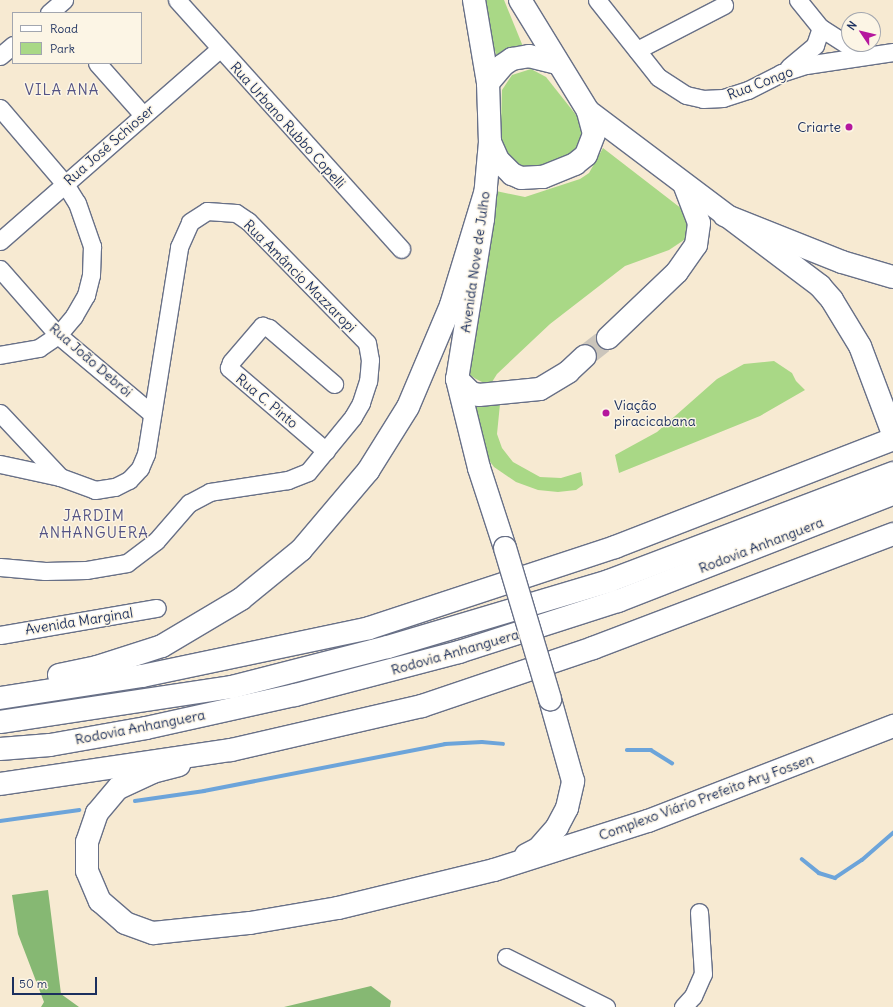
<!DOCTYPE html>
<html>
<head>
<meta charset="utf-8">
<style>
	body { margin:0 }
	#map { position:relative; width:893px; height:1007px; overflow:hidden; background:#f7ead2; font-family:Delius,sans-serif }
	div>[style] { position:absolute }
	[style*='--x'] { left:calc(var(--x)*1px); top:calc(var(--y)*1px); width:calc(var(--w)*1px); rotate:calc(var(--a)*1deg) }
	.green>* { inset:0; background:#a9d886 }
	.forest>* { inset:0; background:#86b873 }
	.stream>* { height:3.5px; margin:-1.75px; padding:0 1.75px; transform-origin:1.75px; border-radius:1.75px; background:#6ca4da }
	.major-tunnel>* { height:22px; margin-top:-11px; transform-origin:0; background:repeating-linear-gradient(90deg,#cbc5bb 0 22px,transparent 0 33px) }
	.roads { filter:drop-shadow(1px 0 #687087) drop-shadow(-1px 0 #687087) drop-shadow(0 1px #687087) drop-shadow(0 -1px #687087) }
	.minor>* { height:17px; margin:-8.5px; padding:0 8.5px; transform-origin:8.5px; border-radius:8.5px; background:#fff }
	.major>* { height:22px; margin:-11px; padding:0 11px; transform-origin:11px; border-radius:11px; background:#fff }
	.highway>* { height:22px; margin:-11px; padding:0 11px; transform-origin:11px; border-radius:11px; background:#fff }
	.bridges { filter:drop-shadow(1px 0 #687087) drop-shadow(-1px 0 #687087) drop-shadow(0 1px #687087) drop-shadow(0 -1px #687087) }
	.major-bridge>* { height:22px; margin:-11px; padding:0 11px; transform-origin:11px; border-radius:11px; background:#fff }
	.dots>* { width:11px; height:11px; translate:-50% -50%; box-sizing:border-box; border:2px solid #fcf5e5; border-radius:50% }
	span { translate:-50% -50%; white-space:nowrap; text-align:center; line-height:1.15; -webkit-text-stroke:3px #fcf5e5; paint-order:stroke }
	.street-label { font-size:14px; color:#1b2f5e }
	.poi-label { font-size:14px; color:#1b2f5e }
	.right { translate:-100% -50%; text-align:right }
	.left { translate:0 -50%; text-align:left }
	.neighbourhood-label { font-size:15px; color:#535385; letter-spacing:1px }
	.legend { position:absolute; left:12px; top:12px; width:130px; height:52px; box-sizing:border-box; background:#fcf5e5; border:1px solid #a2a6af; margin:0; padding:5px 7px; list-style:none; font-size:12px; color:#1b2f5e }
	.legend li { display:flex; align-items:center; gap:8px; height:20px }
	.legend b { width:20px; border:1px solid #a2a6af }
	.north { position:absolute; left:841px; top:12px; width:40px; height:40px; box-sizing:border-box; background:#fcf5e5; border:1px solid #a2a6af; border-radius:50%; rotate:305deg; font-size:11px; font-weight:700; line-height:16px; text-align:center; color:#1b2f5e }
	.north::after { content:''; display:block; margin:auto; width:14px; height:18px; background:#b5179e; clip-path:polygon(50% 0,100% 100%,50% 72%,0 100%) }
	.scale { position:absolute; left:12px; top:977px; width:85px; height:18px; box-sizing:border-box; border:2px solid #1b2f5e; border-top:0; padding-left:5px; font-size:12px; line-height:14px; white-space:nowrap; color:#1b2f5e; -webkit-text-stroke:3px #fcf5e5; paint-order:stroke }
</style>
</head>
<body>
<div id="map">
	<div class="green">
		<div style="clip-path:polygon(479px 0,504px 0,524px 49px,497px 57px)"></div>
		<div style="clip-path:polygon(531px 69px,546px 77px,588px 130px,581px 149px,529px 174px,500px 155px,502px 90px,512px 75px)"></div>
		<div style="clip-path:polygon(603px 148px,682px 209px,688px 221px,690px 236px,669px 250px,625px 266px,550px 324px,497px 374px,492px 382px,484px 383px,476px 379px,467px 373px,496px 191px,525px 197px,580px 179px,589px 173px)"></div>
		<div style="clip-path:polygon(774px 361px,792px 373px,796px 381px,805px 390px,760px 416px,619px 473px,615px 455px,657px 432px,717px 379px,744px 364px)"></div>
		<div style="clip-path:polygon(467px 403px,485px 406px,500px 404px,497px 434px,502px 448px,513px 462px,540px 477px,561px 478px,581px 472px,583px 485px,576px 490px,558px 492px,538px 490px,516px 482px,494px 467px,479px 447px)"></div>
	</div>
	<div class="forest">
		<div style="clip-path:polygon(48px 890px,61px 994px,79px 1007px,41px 1007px,44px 1002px,18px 934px,12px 895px)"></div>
		<div style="clip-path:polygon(371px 986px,391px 1001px,390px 1007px,284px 1007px)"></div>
	</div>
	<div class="stream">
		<div style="--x:627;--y:750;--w:24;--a:0"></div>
		<div style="--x:651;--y:750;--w:25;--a:32"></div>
		<div style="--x:135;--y:801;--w:70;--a:-8.2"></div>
		<div style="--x:204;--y:791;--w:246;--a:-11"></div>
		<div style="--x:445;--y:744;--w:37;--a:-3"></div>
		<div style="--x:482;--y:742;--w:21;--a:5"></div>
		<div style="--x:0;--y:821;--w:80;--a:-7.9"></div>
		<div style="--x:802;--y:859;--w:22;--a:39"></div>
		<div style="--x:819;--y:873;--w:17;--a:17"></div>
		<div style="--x:835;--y:878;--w:32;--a:-34"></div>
		<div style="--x:862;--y:860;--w:41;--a:-41.1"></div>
	</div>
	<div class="major-tunnel">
		<div style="--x:585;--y:356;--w:29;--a:-38"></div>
	</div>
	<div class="roads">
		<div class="minor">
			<div style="--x:177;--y:0;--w:335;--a:48"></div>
			<div style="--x:597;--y:0;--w:98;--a:51.6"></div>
			<div style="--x:658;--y:77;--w:33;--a:33"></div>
			<div style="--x:686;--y:95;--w:17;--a:13"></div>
			<div style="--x:703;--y:99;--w:20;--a:-3"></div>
			<div style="--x:723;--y:98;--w:26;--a:-18"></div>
			<div style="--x:748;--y:90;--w:37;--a:-27"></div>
			<div style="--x:781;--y:73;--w:26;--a:-18"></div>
			<div style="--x:806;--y:65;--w:88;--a:-8.5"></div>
			<div style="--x:798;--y:0;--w:36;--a:51"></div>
			<div style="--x:821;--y:28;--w:50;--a:32.7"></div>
			<div style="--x:49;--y:13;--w:20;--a:-41"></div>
			<div style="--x:637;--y:50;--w:98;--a:-27.3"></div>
			<div style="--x:0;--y:56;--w:17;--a:-40"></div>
			<div style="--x:97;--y:63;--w:69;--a:48.5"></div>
			<div style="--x:789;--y:67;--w:34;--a:-40"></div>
			<div style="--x:815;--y:45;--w:18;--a:-71"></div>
			<div style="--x:0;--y:108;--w:100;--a:49.5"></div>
			<div style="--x:65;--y:184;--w:22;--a:58"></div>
			<div style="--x:77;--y:203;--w:46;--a:70.8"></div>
			<div style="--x:92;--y:246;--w:29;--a:92"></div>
			<div style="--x:91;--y:275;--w:21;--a:104"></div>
			<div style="--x:86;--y:295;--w:24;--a:120"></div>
			<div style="--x:74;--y:316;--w:25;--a:130"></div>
			<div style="--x:58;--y:335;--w:23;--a:146"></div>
			<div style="--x:39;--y:348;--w:40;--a:170"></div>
			<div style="--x:0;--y:241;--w:291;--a:-41.2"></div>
			<div style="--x:0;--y:269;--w:88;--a:48.7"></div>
			<div style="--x:58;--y:335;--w:123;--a:40"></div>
			<div style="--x:0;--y:413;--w:88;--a:46.8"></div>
			<div style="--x:326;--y:451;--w:128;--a:-139.4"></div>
			<div style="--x:229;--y:368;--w:6;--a:-72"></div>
			<div style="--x:231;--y:362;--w:48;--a:-49.3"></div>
			<div style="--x:262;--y:326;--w:7;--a:16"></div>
			<div style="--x:269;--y:328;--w:86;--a:40.7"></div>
			<div style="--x:0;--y:464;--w:61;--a:12.2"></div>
			<div style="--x:60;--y:477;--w:37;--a:20"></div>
			<div style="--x:95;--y:490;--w:20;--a:-9"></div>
			<div style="--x:115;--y:487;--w:16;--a:-27"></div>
			<div style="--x:129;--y:480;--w:16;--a:-47"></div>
			<div style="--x:140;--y:468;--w:15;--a:-67"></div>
			<div style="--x:146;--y:454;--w:210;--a:-80.9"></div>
			<div style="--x:179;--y:247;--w:27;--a:-66"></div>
			<div style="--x:190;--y:222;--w:20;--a:-33"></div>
			<div style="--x:207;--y:211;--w:29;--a:4"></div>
			<div style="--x:236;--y:213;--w:14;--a:34"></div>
			<div style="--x:248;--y:221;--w:170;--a:45.7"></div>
			<div style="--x:367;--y:343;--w:17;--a:80"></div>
			<div style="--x:370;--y:360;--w:21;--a:95"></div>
			<div style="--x:368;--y:381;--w:23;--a:108"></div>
			<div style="--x:361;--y:403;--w:16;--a:120"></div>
			<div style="--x:353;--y:417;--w:71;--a:129.3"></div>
			<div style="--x:308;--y:472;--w:22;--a:158"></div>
			<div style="--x:288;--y:480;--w:79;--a:171.3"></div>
			<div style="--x:210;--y:492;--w:24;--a:152"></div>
			<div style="--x:189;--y:503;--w:50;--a:131"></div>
			<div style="--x:156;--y:541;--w:36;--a:143"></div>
			<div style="--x:127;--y:563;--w:42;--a:170.3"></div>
			<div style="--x:86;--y:570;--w:41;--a:178.6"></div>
			<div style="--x:45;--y:571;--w:45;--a:-174.9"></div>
			<div style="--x:0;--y:635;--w:159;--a:-9.8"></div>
			<div style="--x:506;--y:957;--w:112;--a:26.6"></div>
			<div style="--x:683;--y:1007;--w:15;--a:-48"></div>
			<div style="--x:693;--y:996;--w:24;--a:-66"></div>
			<div style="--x:703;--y:974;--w:62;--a:-93.7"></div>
		</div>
		<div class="major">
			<div style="--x:474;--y:0;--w:84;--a:80.4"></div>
			<div style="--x:488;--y:83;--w:59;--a:88.1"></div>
			<div style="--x:490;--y:142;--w:77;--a:95.2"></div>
			<div style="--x:483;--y:219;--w:162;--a:99.2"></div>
			<div style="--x:457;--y:379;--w:92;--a:76.1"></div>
			<div style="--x:479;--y:468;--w:84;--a:72"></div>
			<div style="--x:520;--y:0;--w:130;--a:58.5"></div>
			<div style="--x:588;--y:111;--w:291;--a:37"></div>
			<div style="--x:820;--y:286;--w:18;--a:49"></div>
			<div style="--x:832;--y:300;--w:54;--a:58.7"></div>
			<div style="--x:860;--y:346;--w:94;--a:69.4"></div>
			<div style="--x:488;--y:83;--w:23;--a:-50"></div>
			<div style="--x:503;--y:65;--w:11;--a:-34"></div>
			<div style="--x:512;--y:59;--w:17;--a:-10"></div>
			<div style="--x:529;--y:56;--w:29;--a:14"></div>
			<div style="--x:490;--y:142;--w:20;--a:66"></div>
			<div style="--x:498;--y:160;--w:20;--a:45"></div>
			<div style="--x:512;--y:174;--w:10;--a:24"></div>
			<div style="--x:521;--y:178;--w:22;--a:-3"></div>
			<div style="--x:543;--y:177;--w:35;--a:-22"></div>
			<div style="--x:575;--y:164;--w:14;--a:-39"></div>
			<div style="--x:586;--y:155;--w:22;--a:-69"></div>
			<div style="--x:594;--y:134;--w:24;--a:-105"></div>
			<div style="--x:608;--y:338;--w:95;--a:-43.7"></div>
			<div style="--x:677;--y:272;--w:33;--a:-55"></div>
			<div style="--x:696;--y:245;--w:22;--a:-82"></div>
			<div style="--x:699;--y:223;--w:40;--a:-111"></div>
			<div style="--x:457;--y:379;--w:20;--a:45"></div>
			<div style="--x:471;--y:393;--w:8;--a:14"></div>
			<div style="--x:479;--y:395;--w:61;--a:-5.6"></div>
			<div style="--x:540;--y:389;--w:33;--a:-31"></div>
			<div style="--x:568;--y:372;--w:23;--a:-43"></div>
			<div style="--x:179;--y:765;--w:27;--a:165"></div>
			<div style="--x:153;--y:772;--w:38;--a:155"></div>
			<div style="--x:118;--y:788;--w:33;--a:130"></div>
			<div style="--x:97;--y:813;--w:31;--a:109"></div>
			<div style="--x:87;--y:842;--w:29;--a:90"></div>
			<div style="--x:87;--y:871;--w:33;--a:67"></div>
			<div style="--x:100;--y:901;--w:33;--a:41"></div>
			<div style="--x:125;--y:923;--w:30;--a:20"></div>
			<div style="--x:153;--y:933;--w:98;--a:-5.9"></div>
			<div style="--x:250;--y:923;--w:89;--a:-9.7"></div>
			<div style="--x:338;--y:908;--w:161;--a:-13.7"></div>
			<div style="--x:494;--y:870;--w:162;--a:-17.7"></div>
			<div style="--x:648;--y:821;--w:263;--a:-21.2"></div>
			<div style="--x:526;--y:855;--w:13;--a:-27"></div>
			<div style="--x:538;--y:849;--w:29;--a:-49"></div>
			<div style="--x:557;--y:827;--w:21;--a:-62"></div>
			<div style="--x:567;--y:808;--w:28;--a:-77"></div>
			<div style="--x:573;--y:781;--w:85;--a:-105.7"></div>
		</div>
		<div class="highway">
			<div style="--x:724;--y:215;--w:127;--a:21.7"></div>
			<div style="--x:842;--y:262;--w:53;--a:16.4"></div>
			<div style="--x:59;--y:675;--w:39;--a:-12"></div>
			<div style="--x:97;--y:667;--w:68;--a:-17.9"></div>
			<div style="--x:162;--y:646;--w:92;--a:-30.7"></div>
			<div style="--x:241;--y:599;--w:77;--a:-39.2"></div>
			<div style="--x:301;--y:550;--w:104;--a:-49.7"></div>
			<div style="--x:368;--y:471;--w:75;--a:-58"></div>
			<div style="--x:408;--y:407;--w:111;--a:-67.1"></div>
			<div style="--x:451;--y:305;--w:120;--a:-73.1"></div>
			<div style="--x:0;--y:698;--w:144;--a:-8.8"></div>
			<div style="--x:142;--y:676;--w:232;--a:-11.9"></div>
			<div style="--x:369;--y:628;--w:259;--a:-18.2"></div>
			<div style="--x:615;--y:547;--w:298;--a:-21.2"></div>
			<div style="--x:0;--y:722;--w:235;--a:-8.6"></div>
			<div style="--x:232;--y:687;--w:161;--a:-14.4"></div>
			<div style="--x:388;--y:647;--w:231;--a:-16.6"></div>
			<div style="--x:609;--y:581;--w:304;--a:-20.8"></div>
			<div style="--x:0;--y:749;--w:50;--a:-4.6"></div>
			<div style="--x:50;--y:745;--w:97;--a:-10"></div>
			<div style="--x:146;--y:728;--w:153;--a:-12.5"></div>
			<div style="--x:295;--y:695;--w:170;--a:-14.7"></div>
			<div style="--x:459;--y:652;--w:167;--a:-17.8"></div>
			<div style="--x:618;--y:601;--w:295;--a:-21.3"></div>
			<div style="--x:0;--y:784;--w:233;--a:-8.4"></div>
			<div style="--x:231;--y:750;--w:196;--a:-13"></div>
			<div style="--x:422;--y:706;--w:181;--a:-18.7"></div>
			<div style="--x:593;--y:648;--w:321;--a:-20.8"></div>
		</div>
	</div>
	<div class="bridges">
		<div class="major-bridge">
			<div style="--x:505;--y:548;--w:158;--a:73.4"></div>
		</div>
	</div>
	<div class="dots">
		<div style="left:849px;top:127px;background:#b5179e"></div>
		<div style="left:606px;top:413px;background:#b5179e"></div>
	</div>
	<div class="street-label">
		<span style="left:760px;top:83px;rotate:-21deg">Rua Congo</span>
		<span style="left:288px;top:125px;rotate:48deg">Rua Urbano Rubbo Copelli</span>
		<span style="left:109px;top:145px;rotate:-41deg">Rua José Schioser</span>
		<span style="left:475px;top:262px;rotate:-82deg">Avenida Nove de Julho</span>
		<span style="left:300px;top:276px;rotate:45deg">Rua Amâncio Mazzaropi</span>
		<span style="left:91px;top:360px;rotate:41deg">Rua João Debrói</span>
		<span style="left:267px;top:401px;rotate:40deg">Rua C. Pinto</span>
		<span style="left:761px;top:545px;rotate:-21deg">Rodovia Anhanguera</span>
		<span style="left:79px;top:621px;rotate:-9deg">Avenida Marginal</span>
		<span style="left:455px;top:652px;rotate:-16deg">Rodovia Anhanguera</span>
		<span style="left:140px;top:727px;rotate:-11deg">Rodovia Anhanguera</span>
		<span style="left:706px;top:797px;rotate:-20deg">Complexo Viário Prefeito Ary Fossen</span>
	</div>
	<div class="poi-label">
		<span class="right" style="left:841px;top:127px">Criarte</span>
		<span class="left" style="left:614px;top:413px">Viação<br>piracicabana</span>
	</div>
	<div class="neighbourhood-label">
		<span style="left:62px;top:90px">VILA ANA</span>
		<span style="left:94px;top:524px">JARDIM<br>ANHANGUERA</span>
	</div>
	<ul class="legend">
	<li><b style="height:5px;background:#fff"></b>Road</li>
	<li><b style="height:11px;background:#a9d886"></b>Park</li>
	</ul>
	<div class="north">N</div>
	<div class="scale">50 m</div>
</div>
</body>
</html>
